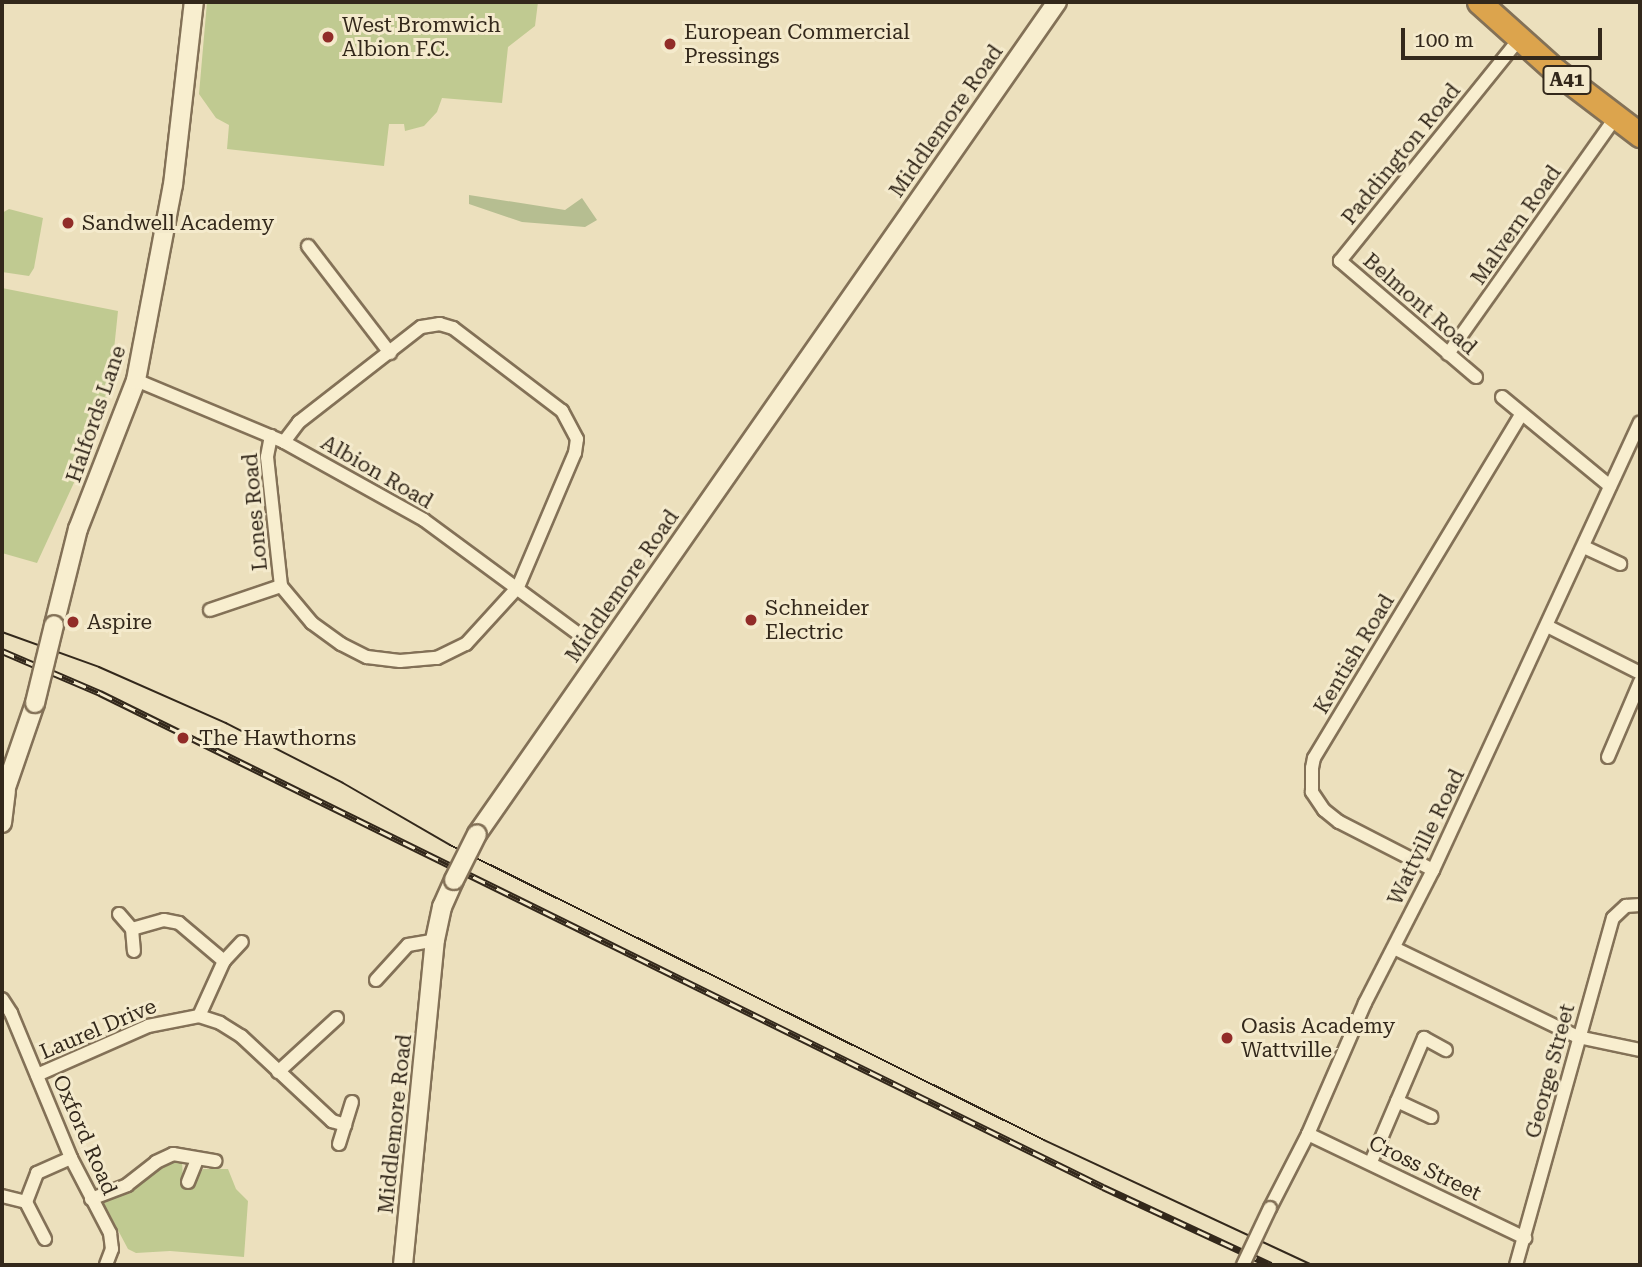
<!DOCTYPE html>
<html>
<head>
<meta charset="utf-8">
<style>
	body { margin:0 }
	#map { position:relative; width:1642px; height:1267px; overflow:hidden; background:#ece0bd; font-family:"Roboto Serif",serif }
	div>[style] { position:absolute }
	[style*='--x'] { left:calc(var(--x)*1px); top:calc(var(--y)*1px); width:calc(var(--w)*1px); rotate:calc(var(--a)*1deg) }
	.green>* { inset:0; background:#c0ca91 }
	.cemetery>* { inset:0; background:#b6be91 }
	.roads { filter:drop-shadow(2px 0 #837157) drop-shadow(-2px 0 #837157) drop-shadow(0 2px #837157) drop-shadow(0 -2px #837157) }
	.street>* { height:12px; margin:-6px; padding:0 6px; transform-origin:6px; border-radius:6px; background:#f8eecf }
	.secondary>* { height:18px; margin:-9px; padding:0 9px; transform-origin:9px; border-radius:9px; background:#f8eecf }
	.highway>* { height:23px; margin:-11.5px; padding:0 11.5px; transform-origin:11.5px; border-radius:11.5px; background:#dca44d }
	.tram>* { height:2px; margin:-1px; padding:0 1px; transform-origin:1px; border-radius:1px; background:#33281b }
	.rail>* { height:7px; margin-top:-3.5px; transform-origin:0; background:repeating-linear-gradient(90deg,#f4eacc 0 13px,#33281b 0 26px); box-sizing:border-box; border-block:2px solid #33281b }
	.bridges { filter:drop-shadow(2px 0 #837157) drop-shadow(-2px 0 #837157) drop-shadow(0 2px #837157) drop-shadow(0 -2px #837157) }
	.street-bridge>* { height:12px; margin:-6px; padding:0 6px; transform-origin:6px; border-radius:6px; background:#f8eecf }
	.secondary-bridge>* { height:18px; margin:-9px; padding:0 9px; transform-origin:9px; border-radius:9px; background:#f8eecf }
	.dots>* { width:19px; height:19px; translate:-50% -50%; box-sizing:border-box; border:4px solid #f4eacc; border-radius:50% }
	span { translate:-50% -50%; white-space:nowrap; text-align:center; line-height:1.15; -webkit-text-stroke:6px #f4eacc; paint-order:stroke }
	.shield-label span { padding:2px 5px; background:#f4eacc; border:2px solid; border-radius:5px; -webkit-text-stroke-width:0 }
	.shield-label { font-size:19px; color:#33281b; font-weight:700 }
	.poi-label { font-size:21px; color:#33281b }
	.left { translate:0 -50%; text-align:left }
	.street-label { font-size:21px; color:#33281b }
	.frame { position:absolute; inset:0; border:4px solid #33281b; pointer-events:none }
	.scale { position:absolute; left:1401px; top:28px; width:201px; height:32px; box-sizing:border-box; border:4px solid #33281b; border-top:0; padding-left:9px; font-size:21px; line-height:24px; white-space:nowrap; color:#33281b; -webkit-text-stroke:5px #f4eacc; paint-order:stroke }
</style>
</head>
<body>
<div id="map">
	<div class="green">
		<div style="clip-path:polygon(207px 2px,538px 2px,535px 26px,508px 47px,502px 103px,442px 98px,437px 112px,424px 126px,405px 131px,404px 124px,389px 124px,384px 166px,227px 149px,229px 125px,216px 118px,199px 94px)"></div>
		<div style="clip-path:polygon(9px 209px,43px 218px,34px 268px,29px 276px,2px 272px,2px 213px)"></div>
		<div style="clip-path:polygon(2px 288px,118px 311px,110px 388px,78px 474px,37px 563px,2px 553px)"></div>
		<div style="clip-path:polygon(173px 1161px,182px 1161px,183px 1180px,193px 1184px,203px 1169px,228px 1169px,236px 1189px,248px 1201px,244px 1257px,170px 1251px,136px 1253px,128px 1249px,103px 1202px,146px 1180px,154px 1168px)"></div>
	</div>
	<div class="cemetery">
		<div style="clip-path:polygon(469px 195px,565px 210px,582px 198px,597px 220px,585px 227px,522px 222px,469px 204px)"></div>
	</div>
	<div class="roads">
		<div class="street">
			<div style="--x:308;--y:246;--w:135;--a:52.5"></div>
			<div style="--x:1448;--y:354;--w:289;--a:-54.7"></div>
			<div style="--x:1476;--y:377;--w:179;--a:-139.5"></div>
			<div style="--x:1340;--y:261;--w:287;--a:-51.1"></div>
			<div style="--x:136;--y:380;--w:160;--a:22.7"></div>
			<div style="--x:284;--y:442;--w:160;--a:29.1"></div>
			<div style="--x:424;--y:520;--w:190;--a:36.4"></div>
			<div style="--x:1502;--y:397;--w:140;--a:39.5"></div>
			<div style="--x:271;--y:436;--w:21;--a:101"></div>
			<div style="--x:267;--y:457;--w:130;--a:83.8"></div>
			<div style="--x:281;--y:586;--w:48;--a:50"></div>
			<div style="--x:312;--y:623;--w:36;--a:36"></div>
			<div style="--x:341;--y:644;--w:29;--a:27"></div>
			<div style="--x:367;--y:657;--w:33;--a:7"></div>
			<div style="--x:400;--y:661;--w:37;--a:-5"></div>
			<div style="--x:437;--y:658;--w:32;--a:-26"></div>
			<div style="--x:466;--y:644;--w:77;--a:-47.6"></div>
			<div style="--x:518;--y:587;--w:146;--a:-67"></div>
			<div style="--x:575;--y:453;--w:14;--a:-82"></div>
			<div style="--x:577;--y:439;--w:32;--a:-118"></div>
			<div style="--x:562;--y:411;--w:137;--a:-142.7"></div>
			<div style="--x:453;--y:328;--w:14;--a:-163"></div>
			<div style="--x:440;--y:324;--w:19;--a:171"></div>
			<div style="--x:421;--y:327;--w:155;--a:142.1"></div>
			<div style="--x:299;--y:422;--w:25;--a:127"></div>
			<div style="--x:1584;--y:547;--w:40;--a:25"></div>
			<div style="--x:210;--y:610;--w:75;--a:-18.7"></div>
			<div style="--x:1547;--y:626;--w:104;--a:26.8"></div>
			<div style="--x:1608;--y:757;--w:82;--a:-66.9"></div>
			<div style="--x:1433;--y:870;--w:106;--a:-152.9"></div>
			<div style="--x:1339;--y:822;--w:19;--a:-141"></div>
			<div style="--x:1324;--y:810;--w:22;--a:-124"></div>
			<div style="--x:1312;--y:792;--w:24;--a:-90"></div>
			<div style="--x:1312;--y:768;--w:10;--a:-79"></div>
			<div style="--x:1314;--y:758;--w:401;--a:-58.9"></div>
			<div style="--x:119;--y:914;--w:20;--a:49"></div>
			<div style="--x:132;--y:929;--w:22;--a:85"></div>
			<div style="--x:132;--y:929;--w:33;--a:-16"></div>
			<div style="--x:164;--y:920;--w:15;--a:11"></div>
			<div style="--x:179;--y:923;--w:59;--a:40.2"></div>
			<div style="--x:1394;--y:948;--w:204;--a:25.8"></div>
			<div style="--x:1578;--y:1037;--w:63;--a:11.8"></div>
			<div style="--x:376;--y:980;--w:47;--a:-47.6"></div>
			<div style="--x:408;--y:945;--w:27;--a:-10"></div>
			<div style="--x:2;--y:999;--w:17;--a:57"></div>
			<div style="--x:11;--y:1013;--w:157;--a:67.5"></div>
			<div style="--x:71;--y:1158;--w:85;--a:62.5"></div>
			<div style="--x:110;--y:1233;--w:16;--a:83"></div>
			<div style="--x:112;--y:1249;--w:17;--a:111"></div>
			<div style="--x:199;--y:1016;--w:60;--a:-65.6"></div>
			<div style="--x:224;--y:961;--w:26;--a:-47"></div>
			<div style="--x:278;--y:1072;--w:80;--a:-42.5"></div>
			<div style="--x:37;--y:1075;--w:121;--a:-23.8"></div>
			<div style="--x:148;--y:1026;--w:52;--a:-11.1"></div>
			<div style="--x:199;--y:1016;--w:22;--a:18"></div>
			<div style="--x:220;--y:1023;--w:25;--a:32"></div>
			<div style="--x:241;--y:1036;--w:125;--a:43"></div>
			<div style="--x:332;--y:1121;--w:14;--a:17"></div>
			<div style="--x:1397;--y:1101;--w:38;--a:25"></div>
			<div style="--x:1308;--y:1134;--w:241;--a:25.6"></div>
			<div style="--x:339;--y:1144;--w:44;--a:-72.8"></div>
			<div style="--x:1371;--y:1162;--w:135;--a:-66.9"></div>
			<div style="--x:1424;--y:1038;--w:25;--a:29"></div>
			<div style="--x:188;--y:1182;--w:24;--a:-68"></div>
			<div style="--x:2;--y:1196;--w:25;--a:14"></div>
			<div style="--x:91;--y:1199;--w:39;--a:-21"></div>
			<div style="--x:127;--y:1185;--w:37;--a:-38"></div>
			<div style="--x:156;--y:1162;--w:19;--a:-25"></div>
			<div style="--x:173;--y:1154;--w:43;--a:9.5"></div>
			<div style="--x:1270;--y:1208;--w:83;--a:-62.8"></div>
			<div style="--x:1308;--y:1134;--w:143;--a:-66.5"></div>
			<div style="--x:1365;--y:1003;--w:149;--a:-62.9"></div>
			<div style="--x:1433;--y:870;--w:493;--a:-65.2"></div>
			<div style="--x:45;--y:1239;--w:42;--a:-117.2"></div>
			<div style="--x:26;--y:1202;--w:31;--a:-69"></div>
			<div style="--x:37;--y:1173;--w:37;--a:-24"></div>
			<div style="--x:1516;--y:1265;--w:360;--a:-74.4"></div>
			<div style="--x:1613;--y:918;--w:18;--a:-43"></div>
			<div style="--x:1626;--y:906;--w:14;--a:-4"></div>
		</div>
		<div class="secondary">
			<div style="--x:54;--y:625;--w:99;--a:-76"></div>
			<div style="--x:78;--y:529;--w:160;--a:-68.7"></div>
			<div style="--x:136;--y:380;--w:198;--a:-79.3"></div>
			<div style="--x:173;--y:185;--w:184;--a:-83.5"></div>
			<div style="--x:2;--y:799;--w:102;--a:-71"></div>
			<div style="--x:2;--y:823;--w:32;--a:-83"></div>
			<div style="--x:477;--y:834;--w:1014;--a:-55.12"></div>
			<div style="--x:403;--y:1265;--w:327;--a:-84.4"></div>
			<div style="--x:435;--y:940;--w:34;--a:-78"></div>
			<div style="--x:442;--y:907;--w:30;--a:-66"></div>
		</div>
		<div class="highway">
			<div style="--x:1479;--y:2;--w:103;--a:41.9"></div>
			<div style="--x:1556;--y:71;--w:106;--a:37.3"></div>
		</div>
	</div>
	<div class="tram">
		<div style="--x:2;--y:632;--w:103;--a:19.8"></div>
		<div style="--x:99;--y:667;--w:139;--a:23.8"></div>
		<div style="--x:226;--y:723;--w:131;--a:27.1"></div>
		<div style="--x:343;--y:783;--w:124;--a:30.1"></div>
		<div style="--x:450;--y:845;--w:663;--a:26.41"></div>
		<div style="--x:1044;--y:1140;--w:296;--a:25"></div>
	</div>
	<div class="rail">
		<div style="--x:2;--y:651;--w:107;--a:23.2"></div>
		<div style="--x:100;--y:693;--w:1118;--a:26.22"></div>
		<div style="--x:1103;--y:1187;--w:185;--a:24.9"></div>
	</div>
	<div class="bridges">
		<div class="street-bridge">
			<div style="--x:1243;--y:1265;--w:63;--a:-64.7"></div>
		</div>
		<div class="secondary-bridge">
			<div style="--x:35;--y:703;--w:80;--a:-76.3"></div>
			<div style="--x:454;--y:880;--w:51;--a:-63.4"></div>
		</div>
	</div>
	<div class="dots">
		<div style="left:328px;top:37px;background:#912c28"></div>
		<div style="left:670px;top:44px;background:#912c28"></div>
		<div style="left:68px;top:223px;background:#912c28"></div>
		<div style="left:751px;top:620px;background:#912c28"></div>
		<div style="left:73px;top:622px;background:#912c28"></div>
		<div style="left:183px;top:738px;background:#912c28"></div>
		<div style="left:1227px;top:1038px;background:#912c28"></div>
	</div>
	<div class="shield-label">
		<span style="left:1567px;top:80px">A41</span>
	</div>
	<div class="poi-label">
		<span class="left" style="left:342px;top:37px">West Bromwich<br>Albion F.C.</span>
		<span class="left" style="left:684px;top:44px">European Commercial<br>Pressings</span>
		<span class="left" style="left:82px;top:223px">Sandwell Academy</span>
		<span class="left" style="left:765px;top:620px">Schneider<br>Electric</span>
		<span class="left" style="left:87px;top:622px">Aspire</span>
		<span class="left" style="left:199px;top:738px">The Hawthorns</span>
		<span class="left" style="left:1241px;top:1038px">Oasis Academy<br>Wattville</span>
	</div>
	<div class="street-label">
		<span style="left:946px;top:121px;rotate:-55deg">Middlemore Road</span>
		<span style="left:1401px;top:154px;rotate:-51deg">Paddington Road</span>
		<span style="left:1516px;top:225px;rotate:-55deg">Malvern Road</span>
		<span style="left:1420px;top:304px;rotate:41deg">Belmont Road</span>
		<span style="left:96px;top:414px;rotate:-71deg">Halfords Lane</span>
		<span style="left:377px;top:472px;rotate:30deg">Albion Road</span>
		<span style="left:255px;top:512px;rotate:-95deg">Lones Road</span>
		<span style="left:622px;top:586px;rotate:-55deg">Middlemore Road</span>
		<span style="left:1354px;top:654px;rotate:-59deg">Kentish Road</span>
		<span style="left:1426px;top:837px;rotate:-64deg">Wattville Road</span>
		<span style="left:98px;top:1029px;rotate:-23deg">Laurel Drive</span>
		<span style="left:1550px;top:1071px;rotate:-75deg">George Street</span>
		<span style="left:395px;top:1124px;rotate:-84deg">Middlemore Road</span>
		<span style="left:85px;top:1135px;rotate:66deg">Oxford Road</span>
		<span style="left:1425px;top:1168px;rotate:26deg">Cross Street</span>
	</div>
	<div class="frame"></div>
	<div class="scale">100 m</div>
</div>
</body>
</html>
